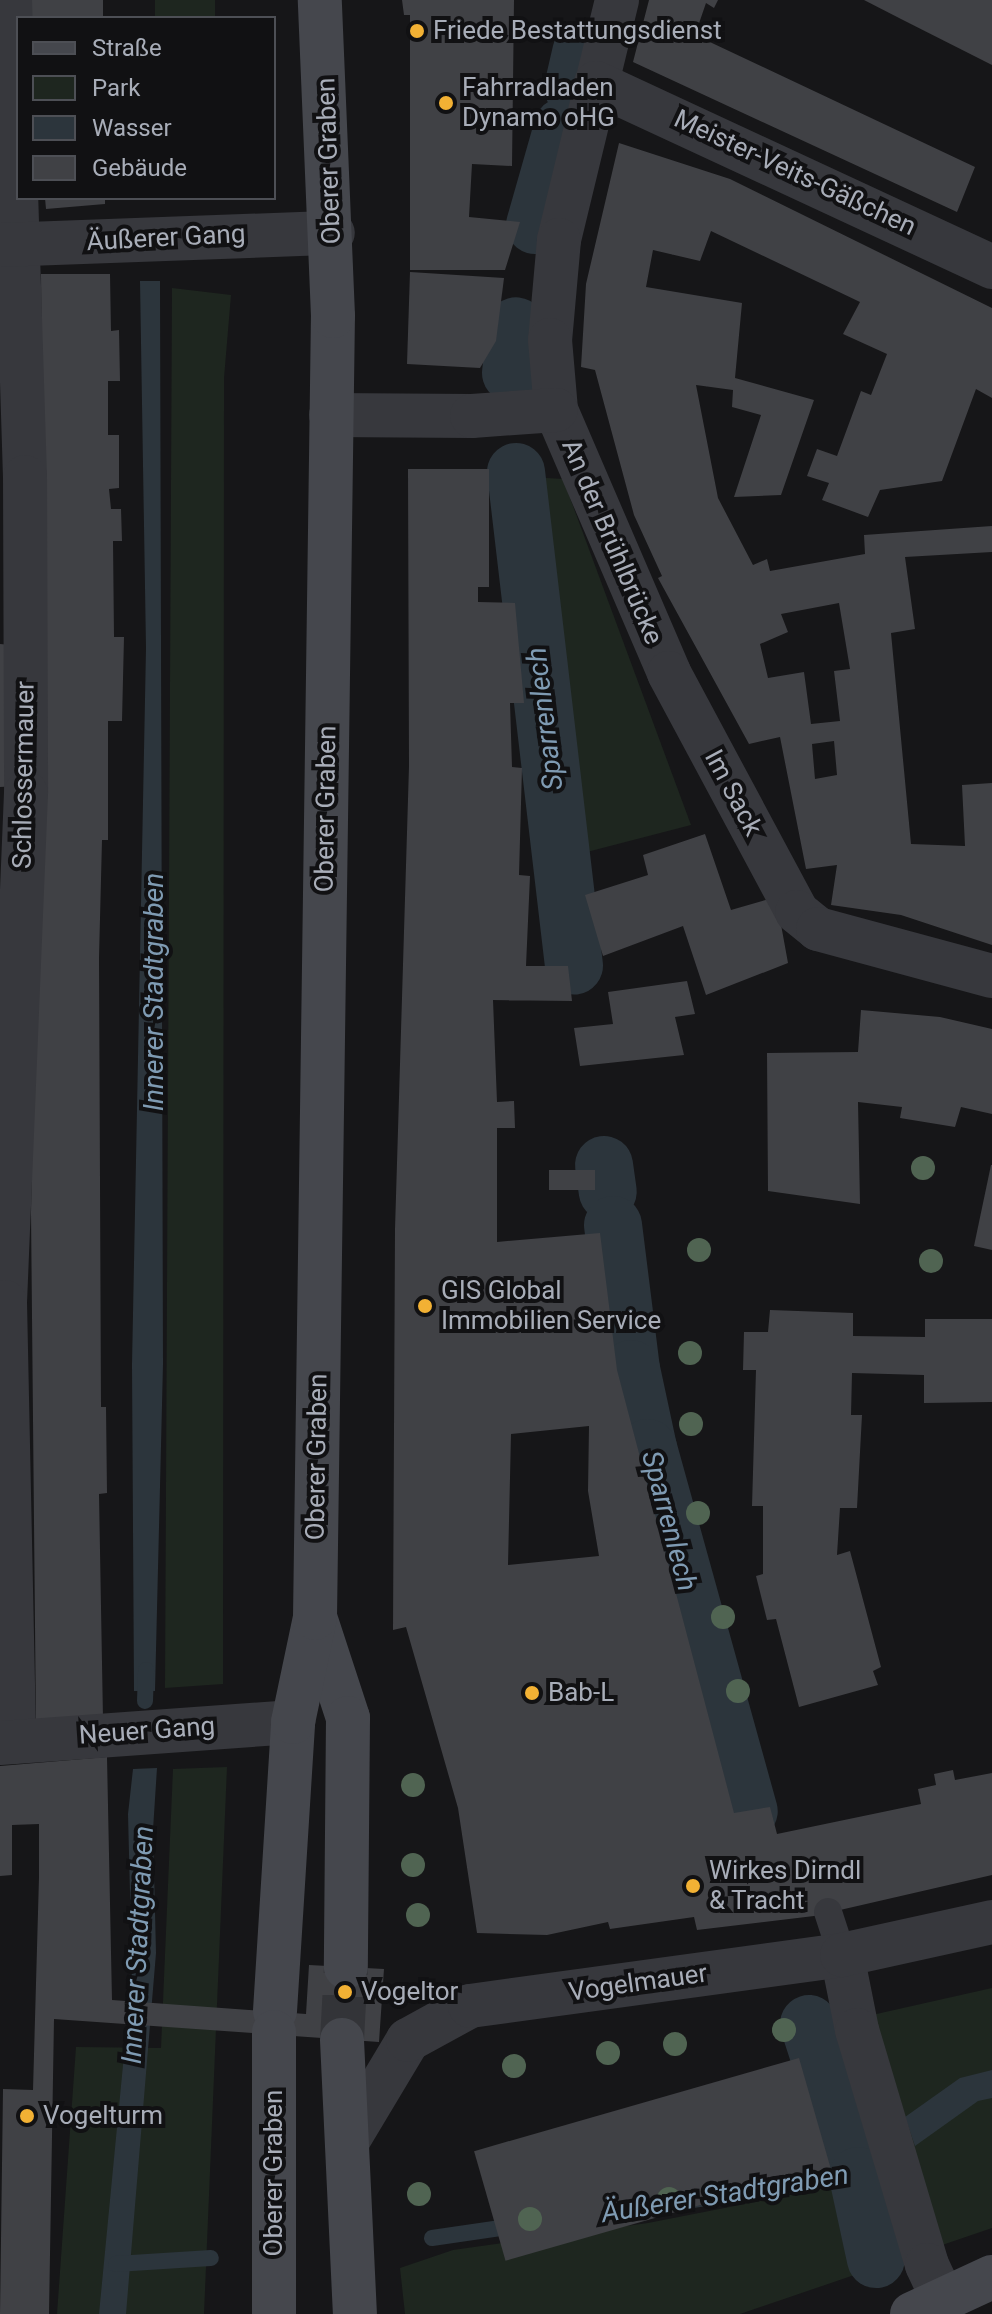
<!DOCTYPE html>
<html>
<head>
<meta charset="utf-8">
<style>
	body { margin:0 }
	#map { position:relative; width:992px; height:2314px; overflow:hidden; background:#161618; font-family:Roboto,sans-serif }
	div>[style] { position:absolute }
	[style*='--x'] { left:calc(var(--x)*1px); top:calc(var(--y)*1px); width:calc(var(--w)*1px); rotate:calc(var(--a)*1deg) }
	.green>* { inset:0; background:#1e261f; transform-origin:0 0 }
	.water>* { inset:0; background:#2c353c }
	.stream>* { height:16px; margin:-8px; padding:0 8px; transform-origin:8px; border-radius:8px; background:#2c353c }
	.canal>* { height:58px; margin:-29px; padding:0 29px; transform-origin:29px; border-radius:29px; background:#2c353c }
	.building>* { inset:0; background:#404145; transform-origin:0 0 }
	.secondary-tunnel>* { height:44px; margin-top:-22px; transform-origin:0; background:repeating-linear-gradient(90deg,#333438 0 44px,transparent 0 66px) }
	.lane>* { height:28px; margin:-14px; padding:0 14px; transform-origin:14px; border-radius:14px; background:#37383d }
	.street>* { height:44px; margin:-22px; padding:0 22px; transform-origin:22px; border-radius:22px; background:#37383d }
	.secondary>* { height:44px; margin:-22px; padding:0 22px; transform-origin:22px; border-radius:22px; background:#45474d }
	.trees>* { width:24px; height:24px; margin:-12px; border-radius:50%; background:#506452 }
	.dots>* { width:22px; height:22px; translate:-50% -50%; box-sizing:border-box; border:4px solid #111113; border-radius:50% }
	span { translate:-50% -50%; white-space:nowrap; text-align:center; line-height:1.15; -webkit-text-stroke:8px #111113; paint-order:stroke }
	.poi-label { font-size:26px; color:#a8adb8 }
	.left { translate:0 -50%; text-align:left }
	.street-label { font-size:26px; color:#a8adb8 }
	.water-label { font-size:28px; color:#7f9bb3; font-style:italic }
	.legend { position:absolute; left:16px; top:16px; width:260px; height:184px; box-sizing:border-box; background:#111113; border:2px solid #4d4f55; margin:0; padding:10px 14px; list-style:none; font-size:24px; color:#a8adb8 }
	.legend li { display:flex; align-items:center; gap:16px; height:40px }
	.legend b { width:40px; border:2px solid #4d4f55 }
</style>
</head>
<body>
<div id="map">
	<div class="green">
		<div style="left:155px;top:0;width:60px;height:18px"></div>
		<div style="clip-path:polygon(172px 288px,231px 295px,224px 378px,223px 1684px,165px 1688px)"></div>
		<div style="clip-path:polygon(530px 477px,563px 479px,691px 825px,583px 853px)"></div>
		<div style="clip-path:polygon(227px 1767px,204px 2314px,57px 2314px,76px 2047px,161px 2048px,173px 1769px)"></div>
		<div style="clip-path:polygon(992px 1988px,992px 2228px,740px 2314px,405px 2314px,400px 2268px,453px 2250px,648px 2223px,882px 2177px,832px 2024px)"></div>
	</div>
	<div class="water">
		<div style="clip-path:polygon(140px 281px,160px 281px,163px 1364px,155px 1691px,134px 1691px,132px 1365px,146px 648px)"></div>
		<div style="clip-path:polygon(157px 1768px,153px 1830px,156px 1953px,126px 2314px,99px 2314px,132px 1972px,128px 1814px,133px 1769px)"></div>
		<div style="clip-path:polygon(992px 2070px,992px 2098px,978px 2101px,915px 2146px,905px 2117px,960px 2078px)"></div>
	</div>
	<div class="stream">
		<div style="--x:145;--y:1701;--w:31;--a:-88"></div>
		<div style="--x:432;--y:2238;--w:430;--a:-8.3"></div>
		<div style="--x:858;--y:2176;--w:40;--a:-37"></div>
		<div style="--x:116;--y:2264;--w:95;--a:-3.6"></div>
	</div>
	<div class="canal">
		<div style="--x:573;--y:88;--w:37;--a:-77"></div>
		<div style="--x:535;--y:225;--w:102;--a:-74.1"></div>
		<div style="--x:511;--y:373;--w:47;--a:-83.9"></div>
		<div style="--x:516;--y:472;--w:497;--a:83.3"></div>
		<div style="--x:604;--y:1165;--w:27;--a:82"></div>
		<div style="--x:613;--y:1225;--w:145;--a:82.9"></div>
		<div style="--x:631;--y:1369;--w:81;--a:77.9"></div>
		<div style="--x:648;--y:1448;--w:377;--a:74.5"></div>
		<div style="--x:809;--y:2024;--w:160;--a:72.1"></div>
		<div style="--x:858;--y:2176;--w:85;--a:77.8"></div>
	</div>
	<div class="building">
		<div style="left:29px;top:0;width:74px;height:18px"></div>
		<div style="clip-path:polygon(402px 0,514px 0,512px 166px,472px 164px,469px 217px,520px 222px,505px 270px,410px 270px,410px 15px,404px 15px)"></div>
		<div style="clip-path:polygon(649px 0,718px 0,714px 8px,706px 3px,695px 35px,975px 167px,957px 212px,633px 62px)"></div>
		<div style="clip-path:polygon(864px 0,992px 0,992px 65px,901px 19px)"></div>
		<div style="clip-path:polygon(evenodd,619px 143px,730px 179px,992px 308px,992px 398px,976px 389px,942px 481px,880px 490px,868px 517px,822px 500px,829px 483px,807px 476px,817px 449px,837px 456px,861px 391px,871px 395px,887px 354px,843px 334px,860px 302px,711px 231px,700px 261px,653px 250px,646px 287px,742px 303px,735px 378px,814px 400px,781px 495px,734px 497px,761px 415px,732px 407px,733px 390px,696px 385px,718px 498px,753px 565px,767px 559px,770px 571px,865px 554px,864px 535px,992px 526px,992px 552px,905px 557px,915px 629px,891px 633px,911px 844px,965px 846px,962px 785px,992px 783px,992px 945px,901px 915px,831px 905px,837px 865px,806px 869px,780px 737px,749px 744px,658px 578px,662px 576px,634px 515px,595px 370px,581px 367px,586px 284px,619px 143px,839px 603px,850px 669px,834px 671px,840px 721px,811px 724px,804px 672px,768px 678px,760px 644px,788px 632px,781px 614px,839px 603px,619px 143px,834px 741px,837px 775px,815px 779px,812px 744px,834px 741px)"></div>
		<div style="clip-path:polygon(45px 198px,105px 198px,105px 204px,46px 209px)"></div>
		<div style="clip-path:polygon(410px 272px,504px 278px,496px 341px,480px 368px,407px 364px)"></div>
		<div style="clip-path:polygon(41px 274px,110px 274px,111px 331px,119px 330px,120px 381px,108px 381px,108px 435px,119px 435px,119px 488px,109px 489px,111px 509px,121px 509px,122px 541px,113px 541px,114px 637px,124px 637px,122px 721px,108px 721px,108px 840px,102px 840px,99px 958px,101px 1407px,106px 1407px,107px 1493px,99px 1494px,103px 1719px,36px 1728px,31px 1213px,43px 542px)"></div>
		<div style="clip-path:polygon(evenodd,408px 469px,489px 469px,489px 587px,478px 587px,478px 602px,515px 603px,524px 703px,510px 703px,512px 767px,522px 768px,519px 875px,530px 876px,526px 966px,568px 966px,572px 1001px,493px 1000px,497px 1102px,514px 1101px,515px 1128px,497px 1128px,497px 1242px,600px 1233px,617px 1370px,734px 1813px,770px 1807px,777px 1834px,921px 1804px,918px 1789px,936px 1785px,934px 1774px,953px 1770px,955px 1780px,992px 1773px,992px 1875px,814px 1916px,697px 1930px,694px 1917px,610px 1929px,608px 1922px,547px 1935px,477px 1933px,458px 1808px,406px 1627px,393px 1630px,395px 1229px,409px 766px,408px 469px,589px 1426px,588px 1491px,599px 1556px,508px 1565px,511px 1434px,589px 1426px)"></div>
		<div style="clip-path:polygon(0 644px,21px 646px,18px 786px,0 787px)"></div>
		<div style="clip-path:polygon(705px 834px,731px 910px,776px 897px,788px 963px,706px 995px,683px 926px,603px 956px,585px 895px,648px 875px,643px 855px)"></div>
		<div style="clip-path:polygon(687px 981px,695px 1014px,675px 1017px,684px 1055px,580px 1066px,574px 1028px,613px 1024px,608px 992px)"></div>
		<div style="clip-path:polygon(861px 1010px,940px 1017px,992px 1029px,992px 1114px,961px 1107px,955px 1127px,900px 1118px,902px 1107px,858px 1102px,860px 1204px,768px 1191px,767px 1053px,858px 1052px)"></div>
		<div style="clip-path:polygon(991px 1165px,992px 1165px,992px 1250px,974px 1246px)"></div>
		<div style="left:549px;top:1170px;width:46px;height:20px"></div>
		<div style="clip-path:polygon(770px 1310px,853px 1313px,853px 1336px,925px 1337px,925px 1319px,992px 1319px,992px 1402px,924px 1403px,924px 1375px,852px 1373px,851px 1415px,862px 1415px,857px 1508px,840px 1508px,837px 1555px,850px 1551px,881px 1667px,873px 1671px,878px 1685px,799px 1707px,776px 1619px,767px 1620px,756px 1576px,763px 1574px,763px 1506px,752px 1506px,756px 1370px,743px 1370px,744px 1332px,768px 1332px)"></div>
		<div style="clip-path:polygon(107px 1757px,112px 2000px,306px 2014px,309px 1965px,384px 1969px,379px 2042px,54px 2019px,49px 2314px,0 2314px,3px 2089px,33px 2090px,39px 1877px,39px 1824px,12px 1825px,12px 1875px,0 1876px,0 1766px)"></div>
		<div style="left:799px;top:2058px;width:114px;height:338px;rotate:74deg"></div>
	</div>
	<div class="secondary-tunnel">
		<div style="--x:342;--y:2040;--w:73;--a:-86.9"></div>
	</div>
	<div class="lane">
		<div style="--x:828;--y:1912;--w:45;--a:72"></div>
	</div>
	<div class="street">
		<div style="--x:10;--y:0;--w:477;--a:88.2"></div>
		<div style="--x:25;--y:477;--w:316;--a:89.8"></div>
		<div style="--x:26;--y:793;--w:509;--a:92.36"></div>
		<div style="--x:5;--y:1302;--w:440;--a:88.8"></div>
		<div style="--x:617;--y:0;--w:247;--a:103.6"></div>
		<div style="--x:559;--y:240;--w:100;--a:95.1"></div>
		<div style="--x:550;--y:340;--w:70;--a:85.1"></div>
		<div style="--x:556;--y:410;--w:286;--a:66.7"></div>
		<div style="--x:669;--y:673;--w:271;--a:61.8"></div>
		<div style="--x:797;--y:912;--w:27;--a:39"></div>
		<div style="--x:818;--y:929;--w:180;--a:15.1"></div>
		<div style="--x:596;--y:83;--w:437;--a:24.9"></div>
		<div style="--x:0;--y:245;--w:333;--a:-2.1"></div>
		<div style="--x:331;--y:415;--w:141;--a:0.4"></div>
		<div style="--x:472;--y:416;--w:84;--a:-4.1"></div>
		<div style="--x:0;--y:1743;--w:294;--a:-4.1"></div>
		<div style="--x:842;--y:1955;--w:76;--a:78.7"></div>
		<div style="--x:857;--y:2030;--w:245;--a:73.4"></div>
		<div style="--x:927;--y:2265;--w:35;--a:65"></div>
		<div style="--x:347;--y:2142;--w:119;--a:-59.1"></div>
		<div style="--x:408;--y:2040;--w:71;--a:-28.7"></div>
		<div style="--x:470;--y:2006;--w:375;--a:-7.8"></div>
		<div style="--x:842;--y:1955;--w:154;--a:-12.4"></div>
	</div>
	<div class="secondary">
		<div style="--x:316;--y:1620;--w:103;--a:71.9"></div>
		<div style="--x:348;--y:1718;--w:249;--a:90.5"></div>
		<div style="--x:275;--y:2011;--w:290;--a:-86.4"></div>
		<div style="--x:293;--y:1722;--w:106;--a:-78.1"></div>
		<div style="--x:315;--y:1618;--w:1302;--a:-89.21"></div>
		<div style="--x:333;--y:316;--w:316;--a:-92.4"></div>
		<div style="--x:342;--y:2040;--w:274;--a:87.3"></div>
		<div style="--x:274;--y:2314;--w:282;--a:-90"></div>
		<div style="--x:912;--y:2314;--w:88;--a:-24.8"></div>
	</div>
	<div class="trees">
		<div style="left:923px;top:1168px"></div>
		<div style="left:699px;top:1250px"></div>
		<div style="left:931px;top:1261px"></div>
		<div style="left:690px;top:1353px"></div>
		<div style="left:691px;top:1424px"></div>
		<div style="left:698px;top:1513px"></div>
		<div style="left:723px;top:1617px"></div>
		<div style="left:738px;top:1691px"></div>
		<div style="left:413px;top:1785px"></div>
		<div style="left:413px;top:1865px"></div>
		<div style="left:418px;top:1915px"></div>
		<div style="left:784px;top:2030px"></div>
		<div style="left:675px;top:2044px"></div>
		<div style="left:608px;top:2053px"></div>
		<div style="left:514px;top:2066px"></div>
		<div style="left:419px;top:2194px"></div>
		<div style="left:669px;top:2199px"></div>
		<div style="left:530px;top:2219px"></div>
	</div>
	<div class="dots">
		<div style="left:417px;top:31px;background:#f2b134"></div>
		<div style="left:446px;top:103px;background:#f2b134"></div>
		<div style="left:425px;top:1306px;background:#f2b134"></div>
		<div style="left:532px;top:1693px;background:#f2b134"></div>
		<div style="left:693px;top:1886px;background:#f2b134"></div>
		<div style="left:345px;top:1992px;background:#f2b134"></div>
		<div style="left:27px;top:2116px;background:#f2b134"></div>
	</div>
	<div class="poi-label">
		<span class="left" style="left:433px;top:31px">Friede Bestattungsdienst</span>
		<span class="left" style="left:462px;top:103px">Fahrradladen<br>Dynamo oHG</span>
		<span class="left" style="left:441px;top:1306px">GIS Global<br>Immobilien Service</span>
		<span class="left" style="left:548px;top:1693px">Bab-L</span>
		<span class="left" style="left:709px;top:1886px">Wirkes Dirndl<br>&amp; Tracht</span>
		<span class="left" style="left:361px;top:1992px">Vogeltor</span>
		<span class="left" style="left:43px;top:2116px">Vogelturm</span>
	</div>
	<div class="street-label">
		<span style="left:329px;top:161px;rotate:-92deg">Oberer Graben</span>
		<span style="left:795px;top:173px;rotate:25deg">Meister-Veits-Gäßchen</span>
		<span style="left:166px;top:238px;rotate:-3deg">Äußerer Gang</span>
		<span style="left:612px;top:542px;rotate:67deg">An der Brühlbrücke</span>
		<span style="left:24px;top:775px;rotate:-89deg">Schlossermauer</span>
		<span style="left:733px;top:793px;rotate:62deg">Im Sack</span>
		<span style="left:326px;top:809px;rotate:-89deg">Oberer Graben</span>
		<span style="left:317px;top:1457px;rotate:-89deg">Oberer Graben</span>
		<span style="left:147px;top:1731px;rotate:-4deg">Neuer Gang</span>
		<span style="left:638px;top:1983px;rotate:-8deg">Vogelmauer</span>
		<span style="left:274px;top:2173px;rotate:-90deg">Oberer Graben</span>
	</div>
	<div class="water-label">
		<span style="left:545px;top:719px;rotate:-97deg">Sparrenlech</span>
		<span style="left:154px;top:992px;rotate:-90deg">Innerer Stadtgraben</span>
		<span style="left:669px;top:1521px;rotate:75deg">Sparrenlech</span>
		<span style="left:138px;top:1945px;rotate:-87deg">Innerer Stadtgraben</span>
		<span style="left:725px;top:2194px;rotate:-9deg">Äußerer Stadtgraben</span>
	</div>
	<ul class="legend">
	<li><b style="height:10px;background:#45474d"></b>Straße</li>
	<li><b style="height:22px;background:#1e261f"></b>Park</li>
	<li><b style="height:22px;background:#2c353c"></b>Wasser</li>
	<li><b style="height:22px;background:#404145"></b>Gebäude</li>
	</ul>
</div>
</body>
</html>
